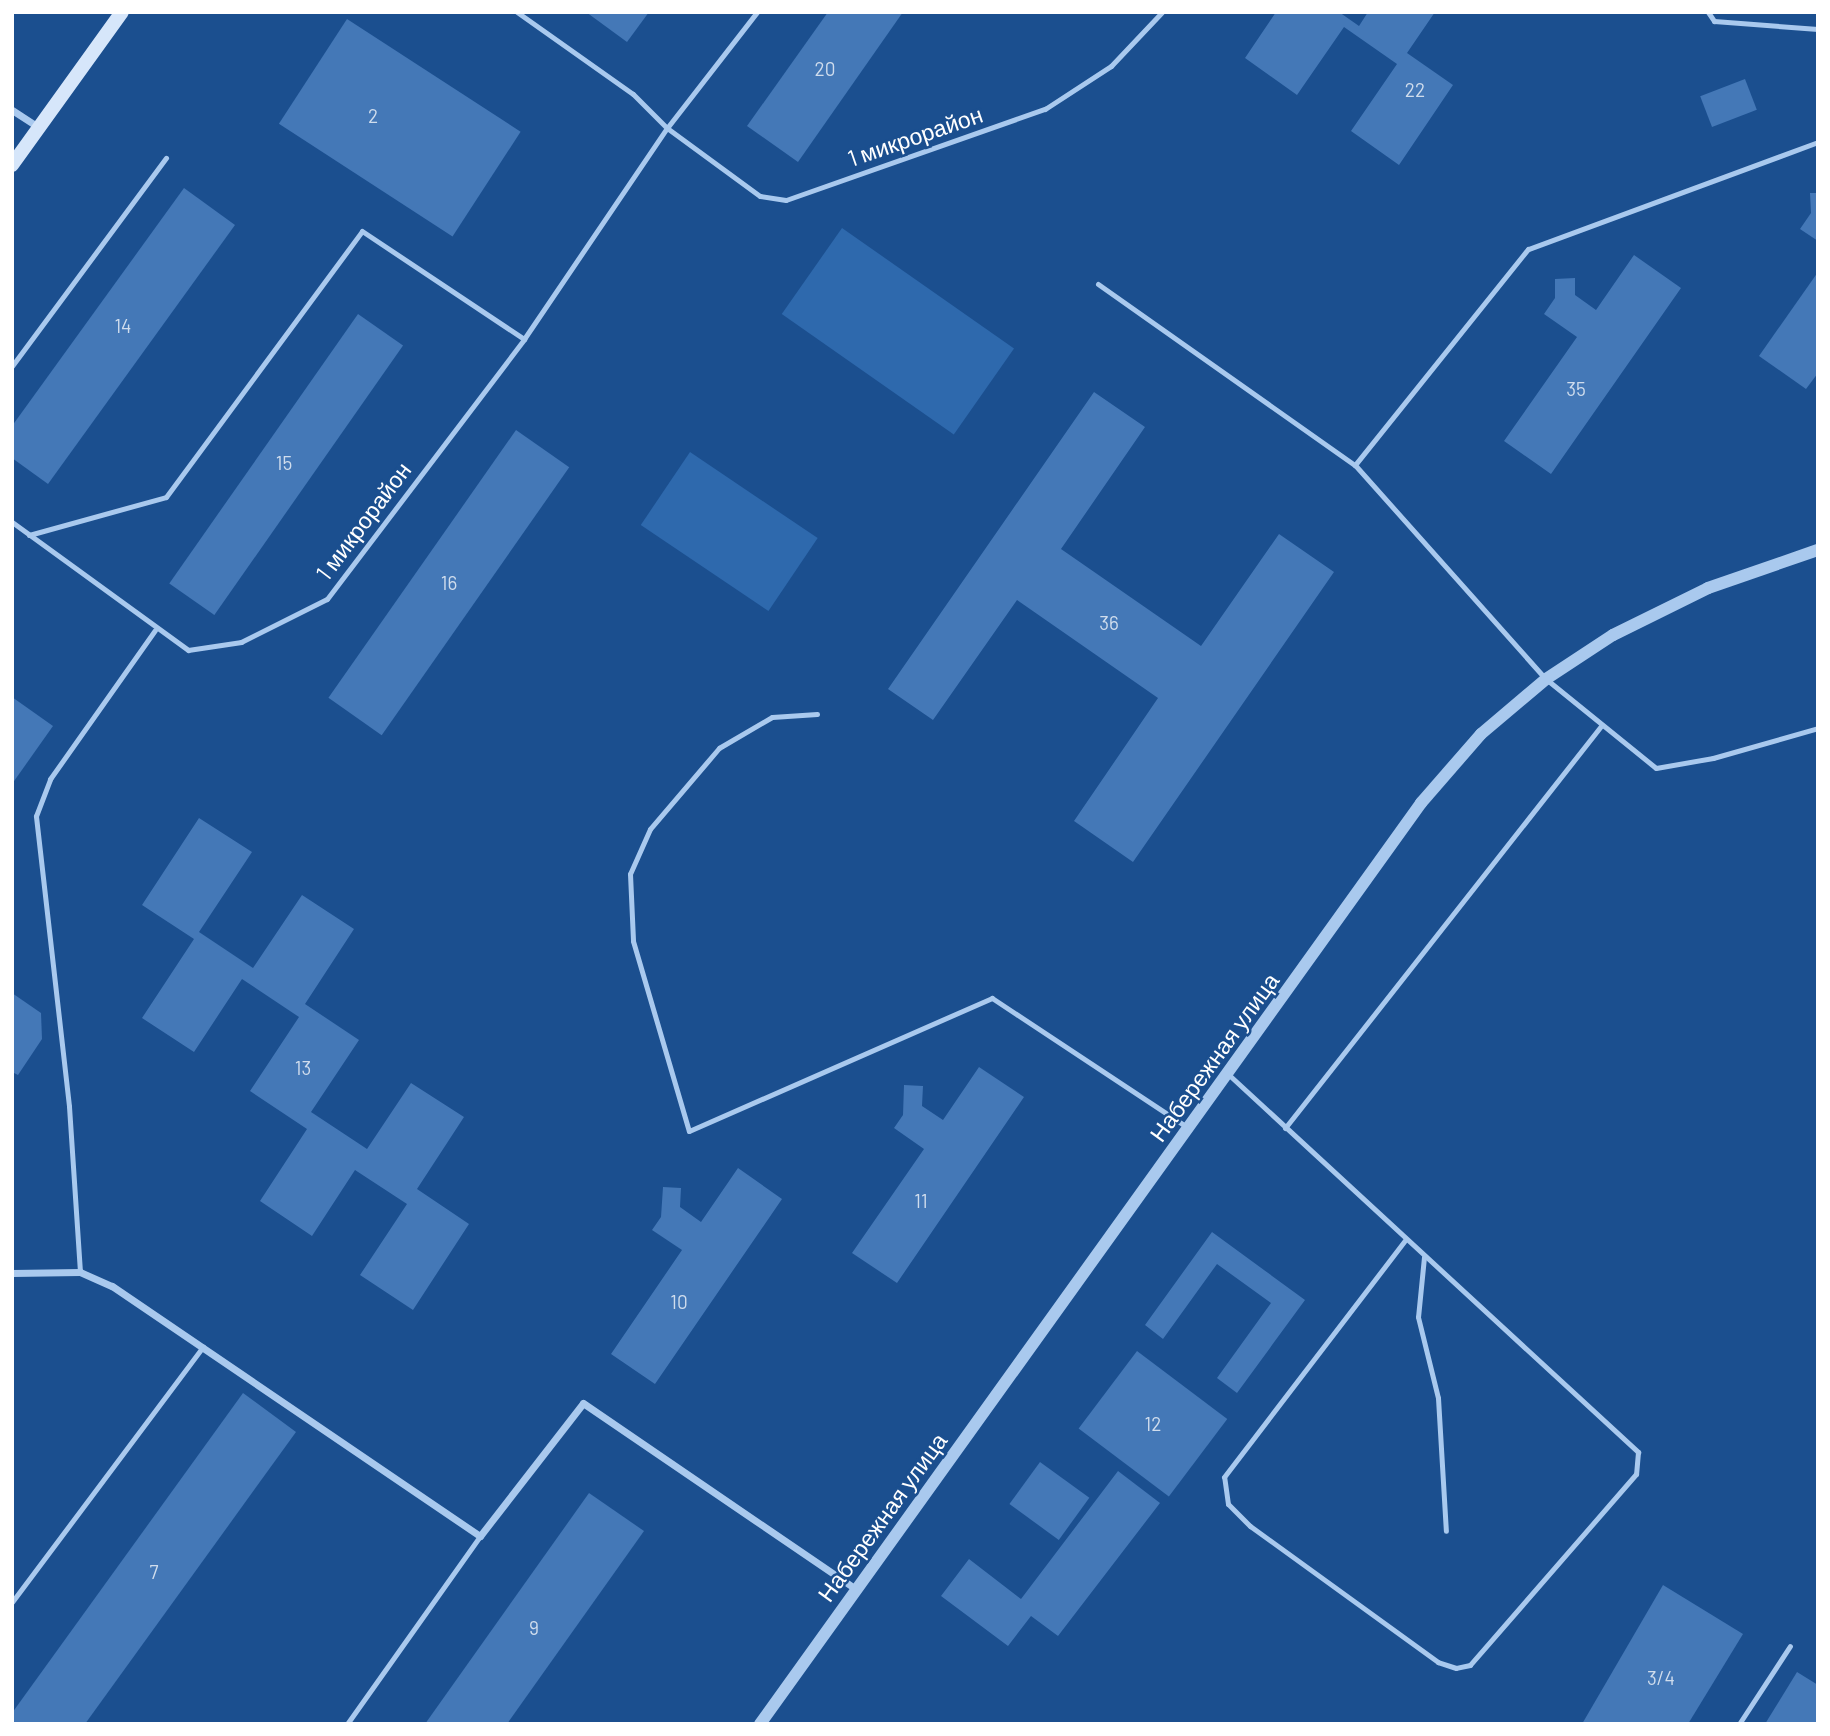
<!DOCTYPE html>
<html>
<head>
<meta charset="utf-8">
<style>
	body { margin:0 }
	#map { position:relative; width:1830px; height:1736px; overflow:hidden; background:#1b4f8f; font-family:Barlow,sans-serif }
	div>[style] { position:absolute }
	[style*='--x'] { left:calc(var(--x)*1px); top:calc(var(--y)*1px); width:calc(var(--w)*1px); rotate:calc(var(--a)*1deg) }
	.green>* { inset:0; background:#2e69ad; transform-origin:0 0 }
	.building>* { inset:0; background:#4478b7; transform-origin:0 0 }
	.service>* { height:5px; margin:-2.5px; padding:0 2.5px; transform-origin:2.5px; border-radius:2.5px; background:#a9c9ee }
	.minor>* { height:7px; margin:-3.5px; padding:0 3.5px; transform-origin:3.5px; border-radius:3.5px; background:#a9c9ee }
	.tertiary>* { height:12px; margin:-6px; padding:0 6px; transform-origin:6px; border-radius:6px; background:#a9c9ee }
	.secondary>* { height:14px; margin:-7px; padding:0 7px; transform-origin:7px; border-radius:7px; background:#d6e6fa }
	span { translate:-50% -50%; white-space:nowrap; text-align:center; line-height:1.15; -webkit-text-stroke:5px #1b4f8f; paint-order:stroke }
	.number-label { font-size:19px; color:#d0dded }
	.number-label span { -webkit-text-stroke-width:0 }
	.street-label { font-size:23px; color:#fff }
	.frame { position:absolute; inset:0; border:14px solid #fff; pointer-events:none }
</style>
</head>
<body>
<div id="map">
	<div class="green">
		<div style="left:842px;top:228px;width:210px;height:105px;rotate:35deg"></div>
		<div style="left:690px;top:452px;width:154px;height:88px;rotate:34deg"></div>
	</div>
	<div class="building">
		<div style="clip-path:polygon(586px 12px,649px 12px,627px 42px)"></div>
		<div style="clip-path:polygon(828px 12px,903px 12px,798px 162px,747px 126px)"></div>
		<div style="clip-path:polygon(1276px 12px,1339px 12px,1359px 26px,1368px 12px,1435px 12px,1407px 53px,1453px 85px,1399px 165px,1351px 131px,1397px 64px,1344px 27px,1297px 95px,1245px 58px)"></div>
		<div style="left:347px;top:19px;width:207px;height:125px;rotate:33deg"></div>
		<div style="left:1745px;top:79px;width:33px;height:48px;rotate:69deg"></div>
		<div style="clip-path:polygon(184px 188px,235px 225px,48px 484px,12px 458px,12px 426px)"></div>
		<div style="clip-path:polygon(1810px 193px,1818px 193px,1818px 241px,1800px 229px,1811px 213px)"></div>
		<div style="clip-path:polygon(1634px 255px,1681px 288px,1551px 474px,1504px 441px,1577px 337px,1544px 314px,1555px 298px,1555px 279px,1575px 278px,1575px 295px,1596px 310px)"></div>
		<div style="clip-path:polygon(1818px 272px,1818px 373px,1806px 389px,1759px 356px)"></div>
		<div style="left:358px;top:314px;width:55px;height:329px;rotate:35deg"></div>
		<div style="clip-path:polygon(1094px 392px,1145px 427px,1061px 549px,1201px 646px,1279px 534px,1334px 572px,1133px 862px,1074px 821px,1158px 698px,1017px 600px,933px 720px,888px 689px)"></div>
		<div style="left:516px;top:430px;width:65px;height:327px;rotate:35deg"></div>
		<div style="clip-path:polygon(12px 697px,53px 726px,12px 784px)"></div>
		<div style="clip-path:polygon(199px 818px,252px 852px,199px 932px,253px 968px,302px 895px,354px 929px,305px 1004px,359px 1040px,311px 1112px,367px 1149px,411px 1083px,464px 1117px,417px 1189px,469px 1224px,413px 1310px,360px 1275px,407px 1204px,355px 1170px,312px 1236px,260px 1201px,307px 1129px,250px 1091px,299px 1017px,242px 979px,194px 1052px,142px 1018px,194px 939px,142px 905px)"></div>
		<div style="clip-path:polygon(12px 993px,41px 1013px,42px 1039px,18px 1075px,12px 1072px)"></div>
		<div style="clip-path:polygon(979px 1067px,1024px 1097px,897px 1283px,852px 1253px,924px 1149px,894px 1128px,903px 1115px,904px 1085px,923px 1086px,922px 1106px,943px 1120px)"></div>
		<div style="clip-path:polygon(738px 1168px,782px 1199px,655px 1384px,611px 1354px,682px 1250px,652px 1230px,661px 1217px,663px 1187px,681px 1188px,680px 1207px,701px 1222px)"></div>
		<div style="clip-path:polygon(1212px 1232px,1305px 1300px,1237px 1393px,1217px 1378px,1271px 1303px,1217px 1264px,1163px 1339px,1145px 1325px)"></div>
		<div style="left:1137px;top:1351px;width:113px;height:97px;rotate:37deg"></div>
		<div style="clip-path:polygon(243px 1393px,296px 1432px,85px 1724px,12px 1724px,12px 1713px)"></div>
		<div style="left:1040px;top:1462px;width:61px;height:52px;rotate:36deg"></div>
		<div style="clip-path:polygon(1118px 1471px,1160px 1503px,1058px 1636px,1031px 1616px,1008px 1646px,941px 1596px,969px 1559px,1021px 1599px)"></div>
		<div style="clip-path:polygon(589px 1493px,644px 1531px,507px 1724px,425px 1724px)"></div>
		<div style="clip-path:polygon(1663px 1585px,1743px 1634px,1688px 1724px,1582px 1724px)"></div>
		<div style="clip-path:polygon(1797px 1672px,1818px 1685px,1818px 1724px,1765px 1724px)"></div>
	</div>
	<div class="service">
		<div style="--x:517;--y:12;--w:142;--a:35.3"></div>
		<div style="--x:633;--y:94;--w:48;--a:45"></div>
		<div style="--x:667;--y:128;--w:115;--a:36.2"></div>
		<div style="--x:760;--y:196;--w:26;--a:9"></div>
		<div style="--x:786;--y:200;--w:275;--a:-19.4"></div>
		<div style="--x:1045;--y:109;--w:79;--a:-33.1"></div>
		<div style="--x:1111;--y:66;--w:74;--a:-46.6"></div>
		<div style="--x:1708;--y:12;--w:11;--a:56"></div>
		<div style="--x:1714;--y:21;--w:104;--a:4.4"></div>
		<div style="--x:1818;--y:142;--w:309;--a:159.7"></div>
		<div style="--x:1528;--y:249;--w:277;--a:128.7"></div>
		<div style="--x:1355;--y:465;--w:287;--a:48.3"></div>
		<div style="--x:1546;--y:679;--w:141;--a:39"></div>
		<div style="--x:1656;--y:768;--w:58;--a:-10"></div>
		<div style="--x:1713;--y:758;--w:109;--a:-15.9"></div>
		<div style="--x:1098;--y:284;--w:314;--a:35.2"></div>
		<div style="--x:12;--y:366;--w:259;--a:-53.5"></div>
		<div style="--x:12;--y:522;--w:218;--a:36"></div>
		<div style="--x:188;--y:650;--w:54;--a:-8.6"></div>
		<div style="--x:241;--y:642;--w:96;--a:-26.6"></div>
		<div style="--x:327;--y:599;--w:326;--a:-52.8"></div>
		<div style="--x:524;--y:339;--w:255;--a:-55.9"></div>
		<div style="--x:667;--y:128;--w:147;--a:-52.2"></div>
		<div style="--x:29;--y:535;--w:142;--a:-15.5"></div>
		<div style="--x:166;--y:497;--w:330;--a:-53.6"></div>
		<div style="--x:362;--y:231;--w:195;--a:33.7"></div>
		<div style="--x:817;--y:714;--w:45;--a:176.2"></div>
		<div style="--x:772;--y:717;--w:61;--a:149.7"></div>
		<div style="--x:719;--y:748;--w:106;--a:130.4"></div>
		<div style="--x:650;--y:829;--w:49;--a:114"></div>
		<div style="--x:630;--y:874;--w:67;--a:87.4"></div>
		<div style="--x:633;--y:941;--w:198;--a:73.6"></div>
		<div style="--x:689;--y:1131;--w:331;--a:-23.7"></div>
		<div style="--x:992;--y:998;--w:234;--a:33.5"></div>
		<div style="--x:1228;--y:1074;--w:558;--a:42.67"></div>
		<div style="--x:1638;--y:1452;--w:22;--a:95"></div>
		<div style="--x:1636;--y:1474;--w:253;--a:131"></div>
		<div style="--x:1470;--y:1665;--w:14;--a:168"></div>
		<div style="--x:1456;--y:1668;--w:19;--a:-162"></div>
		<div style="--x:1438;--y:1662;--w:232;--a:-144.1"></div>
		<div style="--x:1250;--y:1526;--w:31;--a:-135"></div>
		<div style="--x:1228;--y:1504;--w:27;--a:-98"></div>
		<div style="--x:1224;--y:1477;--w:298;--a:-52.6"></div>
		<div style="--x:1285;--y:1128;--w:511;--a:-51.83"></div>
		<div style="--x:1424;--y:1257;--w:60;--a:95.7"></div>
		<div style="--x:1418;--y:1317;--w:83;--a:76.1"></div>
		<div style="--x:1438;--y:1398;--w:133;--a:86.6"></div>
		<div style="--x:80;--y:1272;--w:166;--a:-93.8"></div>
		<div style="--x:69;--y:1106;--w:292;--a:-96.5"></div>
		<div style="--x:36;--y:816;--w:40;--a:-69"></div>
		<div style="--x:50;--y:779;--w:182;--a:-54.8"></div>
		<div style="--x:12;--y:1602;--w:319;--a:-53.2"></div>
		<div style="--x:347;--y:1724;--w:230;--a:-54.7"></div>
		<div style="--x:1739;--y:1724;--w:93;--a:-56.8"></div>
	</div>
	<div class="minor">
		<div style="--x:12;--y:110;--w:31;--a:33"></div>
		<div style="--x:12;--y:1273;--w:68;--a:-0.8"></div>
		<div style="--x:80;--y:1272;--w:35;--a:24"></div>
		<div style="--x:112;--y:1286;--w:445;--a:34.2"></div>
		<div style="--x:480;--y:1536;--w:168;--a:-52.2"></div>
		<div style="--x:583;--y:1403;--w:330;--a:34.3"></div>
	</div>
	<div class="tertiary">
		<div style="--x:760;--y:1724;--w:1134;--a:-54.33"></div>
		<div style="--x:1421;--y:803;--w:91;--a:-49"></div>
		<div style="--x:1481;--y:734;--w:85;--a:-40.2"></div>
		<div style="--x:1546;--y:679;--w:80;--a:-33.3"></div>
		<div style="--x:1613;--y:635;--w:106;--a:-26.3"></div>
		<div style="--x:1708;--y:588;--w:116;--a:-19.1"></div>
	</div>
	<div class="secondary">
		<div style="--x:12;--y:165;--w:188;--a:-54.3"></div>
	</div>
	<div class="number-label">
		<span style="left:825px;top:69px">20</span>
		<span style="left:1415px;top:90px">22</span>
		<span style="left:373px;top:116px">2</span>
		<span style="left:123px;top:326px">14</span>
		<span style="left:1576px;top:389px">35</span>
		<span style="left:284px;top:463px">15</span>
		<span style="left:449px;top:583px">16</span>
		<span style="left:1109px;top:623px">36</span>
		<span style="left:303px;top:1068px">13</span>
		<span style="left:921px;top:1201px">11</span>
		<span style="left:679px;top:1302px">10</span>
		<span style="left:1153px;top:1424px">12</span>
		<span style="left:154px;top:1572px">7</span>
		<span style="left:534px;top:1628px">9</span>
		<span style="left:1661px;top:1678px">3/4</span>
	</div>
	<div class="street-label">
		<span style="left:915px;top:136px;rotate:-19deg">1 микрорайон</span>
		<span style="left:363px;top:521px;rotate:-53deg">1 микрорайон</span>
		<span style="left:1214px;top:1057px;rotate:-54deg">Набережная улица</span>
		<span style="left:882px;top:1517px;rotate:-54deg">Набережная улица</span>
	</div>
	<div class="frame"></div>
</div>
</body>
</html>
